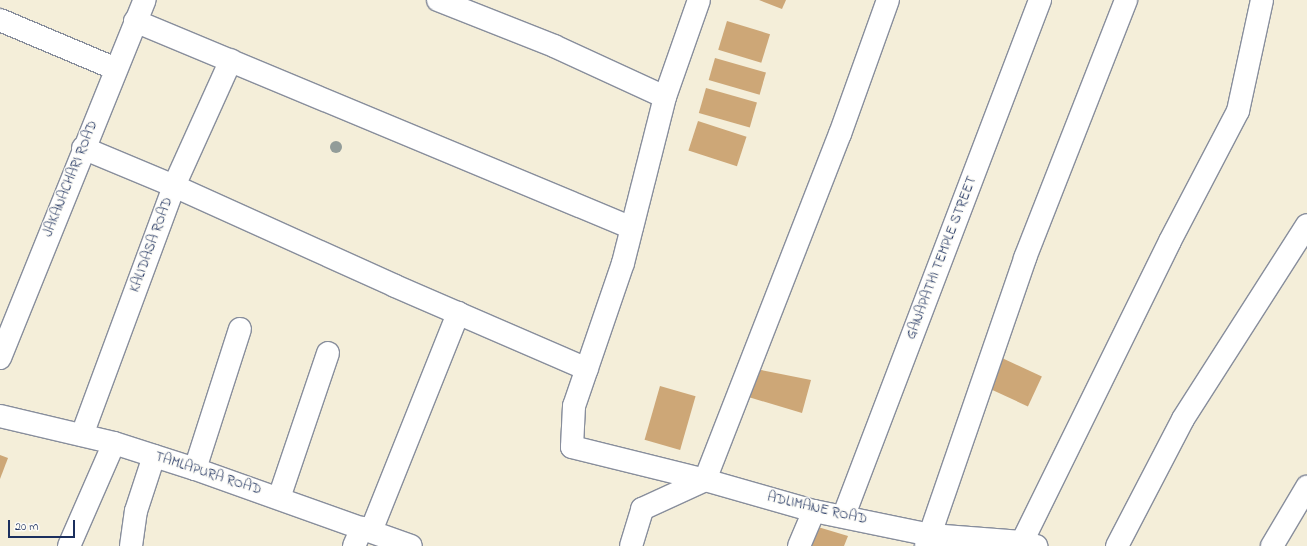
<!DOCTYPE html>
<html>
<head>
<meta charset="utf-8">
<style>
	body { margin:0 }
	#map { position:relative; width:1307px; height:546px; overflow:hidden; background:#f4eed9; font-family:"Indie Flower",sans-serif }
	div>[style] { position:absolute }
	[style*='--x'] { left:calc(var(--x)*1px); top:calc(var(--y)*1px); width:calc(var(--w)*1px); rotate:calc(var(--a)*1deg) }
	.building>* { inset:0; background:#cda777; transform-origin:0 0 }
	.roads { filter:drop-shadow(1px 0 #888e9c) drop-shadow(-1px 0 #888e9c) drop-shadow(0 1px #888e9c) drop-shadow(0 -1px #888e9c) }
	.minor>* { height:22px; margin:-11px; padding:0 11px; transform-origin:11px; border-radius:11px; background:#fff }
	.trees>* { width:12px; height:12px; margin:-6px; border-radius:50%; background:#929c99 }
	span { translate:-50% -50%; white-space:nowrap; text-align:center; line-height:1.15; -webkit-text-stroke:3px #fdfcf7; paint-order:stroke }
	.street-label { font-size:14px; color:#1b2f5e }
	.scale { position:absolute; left:8px; top:520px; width:67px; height:18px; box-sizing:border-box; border:2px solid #1b2f5e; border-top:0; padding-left:5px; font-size:12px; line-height:14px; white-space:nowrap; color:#1b2f5e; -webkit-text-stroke:3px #fdfcf7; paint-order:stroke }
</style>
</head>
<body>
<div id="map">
	<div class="building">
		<div style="clip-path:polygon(759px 0,786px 0,782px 9px)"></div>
		<div style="left:727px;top:21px;width:45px;height:30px;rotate:17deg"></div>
		<div style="left:715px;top:58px;width:53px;height:23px;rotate:16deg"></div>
		<div style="left:706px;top:88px;width:53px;height:26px;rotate:16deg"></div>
		<div style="left:698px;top:121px;width:51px;height:31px;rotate:18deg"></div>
		<div style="left:1002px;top:358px;width:44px;height:33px;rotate:25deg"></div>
		<div style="clip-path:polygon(756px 369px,811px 380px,802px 413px,745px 396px)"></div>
		<div style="left:660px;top:386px;width:37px;height:56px;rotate:16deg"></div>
		<div style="clip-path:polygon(0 455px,8px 458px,0 479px)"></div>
		<div style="clip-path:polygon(818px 527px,848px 536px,844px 546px,812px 546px)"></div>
	</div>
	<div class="roads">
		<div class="minor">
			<div style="--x:438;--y:0;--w:125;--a:21.6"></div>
			<div style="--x:554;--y:46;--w:122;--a:24.7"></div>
			<div style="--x:699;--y:0;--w:103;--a:109.3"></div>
			<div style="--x:665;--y:97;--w:171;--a:104.2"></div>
			<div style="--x:623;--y:263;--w:151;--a:108.9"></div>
			<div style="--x:574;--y:406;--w:41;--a:92.8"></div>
			<div style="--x:572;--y:447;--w:137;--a:13.9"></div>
			<div style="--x:705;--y:480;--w:371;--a:-68.7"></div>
			<div style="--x:840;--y:134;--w:142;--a:-70.3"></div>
			<div style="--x:0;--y:20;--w:126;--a:22.9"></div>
			<div style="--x:135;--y:21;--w:538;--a:22.61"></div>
			<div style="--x:83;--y:148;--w:99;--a:22.7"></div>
			<div style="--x:174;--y:186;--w:243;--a:24.3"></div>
			<div style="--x:395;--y:286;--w:209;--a:23.4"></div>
			<div style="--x:0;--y:358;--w:386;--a:-68"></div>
			<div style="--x:0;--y:416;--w:117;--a:13.3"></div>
			<div style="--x:114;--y:443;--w:85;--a:17.8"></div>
			<div style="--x:195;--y:469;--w:229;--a:19.6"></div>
			<div style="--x:82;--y:435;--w:265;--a:-69.7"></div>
			<div style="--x:174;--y:186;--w:138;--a:-65.7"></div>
			<div style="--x:195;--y:469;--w:147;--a:-72.2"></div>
			<div style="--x:279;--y:498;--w:153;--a:-71.3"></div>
			<div style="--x:844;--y:515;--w:551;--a:-69.16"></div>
			<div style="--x:371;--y:531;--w:235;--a:-68.2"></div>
			<div style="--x:1022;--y:542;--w:335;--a:-63.8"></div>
			<div style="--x:1170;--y:241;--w:147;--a:-62.4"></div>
			<div style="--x:1238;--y:111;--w:114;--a:-77.8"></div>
			<div style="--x:69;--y:546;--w:112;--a:-66.4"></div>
			<div style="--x:131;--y:546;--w:35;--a:-82"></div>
			<div style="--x:136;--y:511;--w:58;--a:-71.9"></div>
			<div style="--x:354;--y:546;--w:20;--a:-66"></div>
			<div style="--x:631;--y:546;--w:39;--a:-73"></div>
			<div style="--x:642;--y:509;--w:69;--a:-24.7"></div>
			<div style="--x:705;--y:480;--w:113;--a:15.9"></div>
			<div style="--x:814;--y:511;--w:119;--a:11.6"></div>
			<div style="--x:931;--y:535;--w:91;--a:4.4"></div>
			<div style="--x:1022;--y:542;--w:15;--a:16"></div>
			<div style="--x:799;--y:546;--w:38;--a:-67"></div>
			<div style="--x:926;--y:546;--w:305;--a:-71"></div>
			<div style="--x:1025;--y:258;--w:277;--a:-68.6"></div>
			<div style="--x:1117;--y:546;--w:143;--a:-62.5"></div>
			<div style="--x:1183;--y:419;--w:230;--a:-57.4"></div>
			<div style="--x:1272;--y:546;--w:69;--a:-59.3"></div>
		</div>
	</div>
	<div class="trees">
		<div style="left:336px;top:147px"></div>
	</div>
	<div class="street-label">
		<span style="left:71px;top:179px;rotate:-68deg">JAKANACHARI ROAD</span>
		<span style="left:152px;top:245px;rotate:-70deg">KALIDASA ROAD</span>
		<span style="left:942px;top:258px;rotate:-69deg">GANAPATHI TEMPLE STREET</span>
		<span style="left:208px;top:474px;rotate:18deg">TAMLAPURA ROAD</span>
		<span style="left:817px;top:509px;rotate:13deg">ADLIMANE ROAD</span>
	</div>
	<div class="scale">20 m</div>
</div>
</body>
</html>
